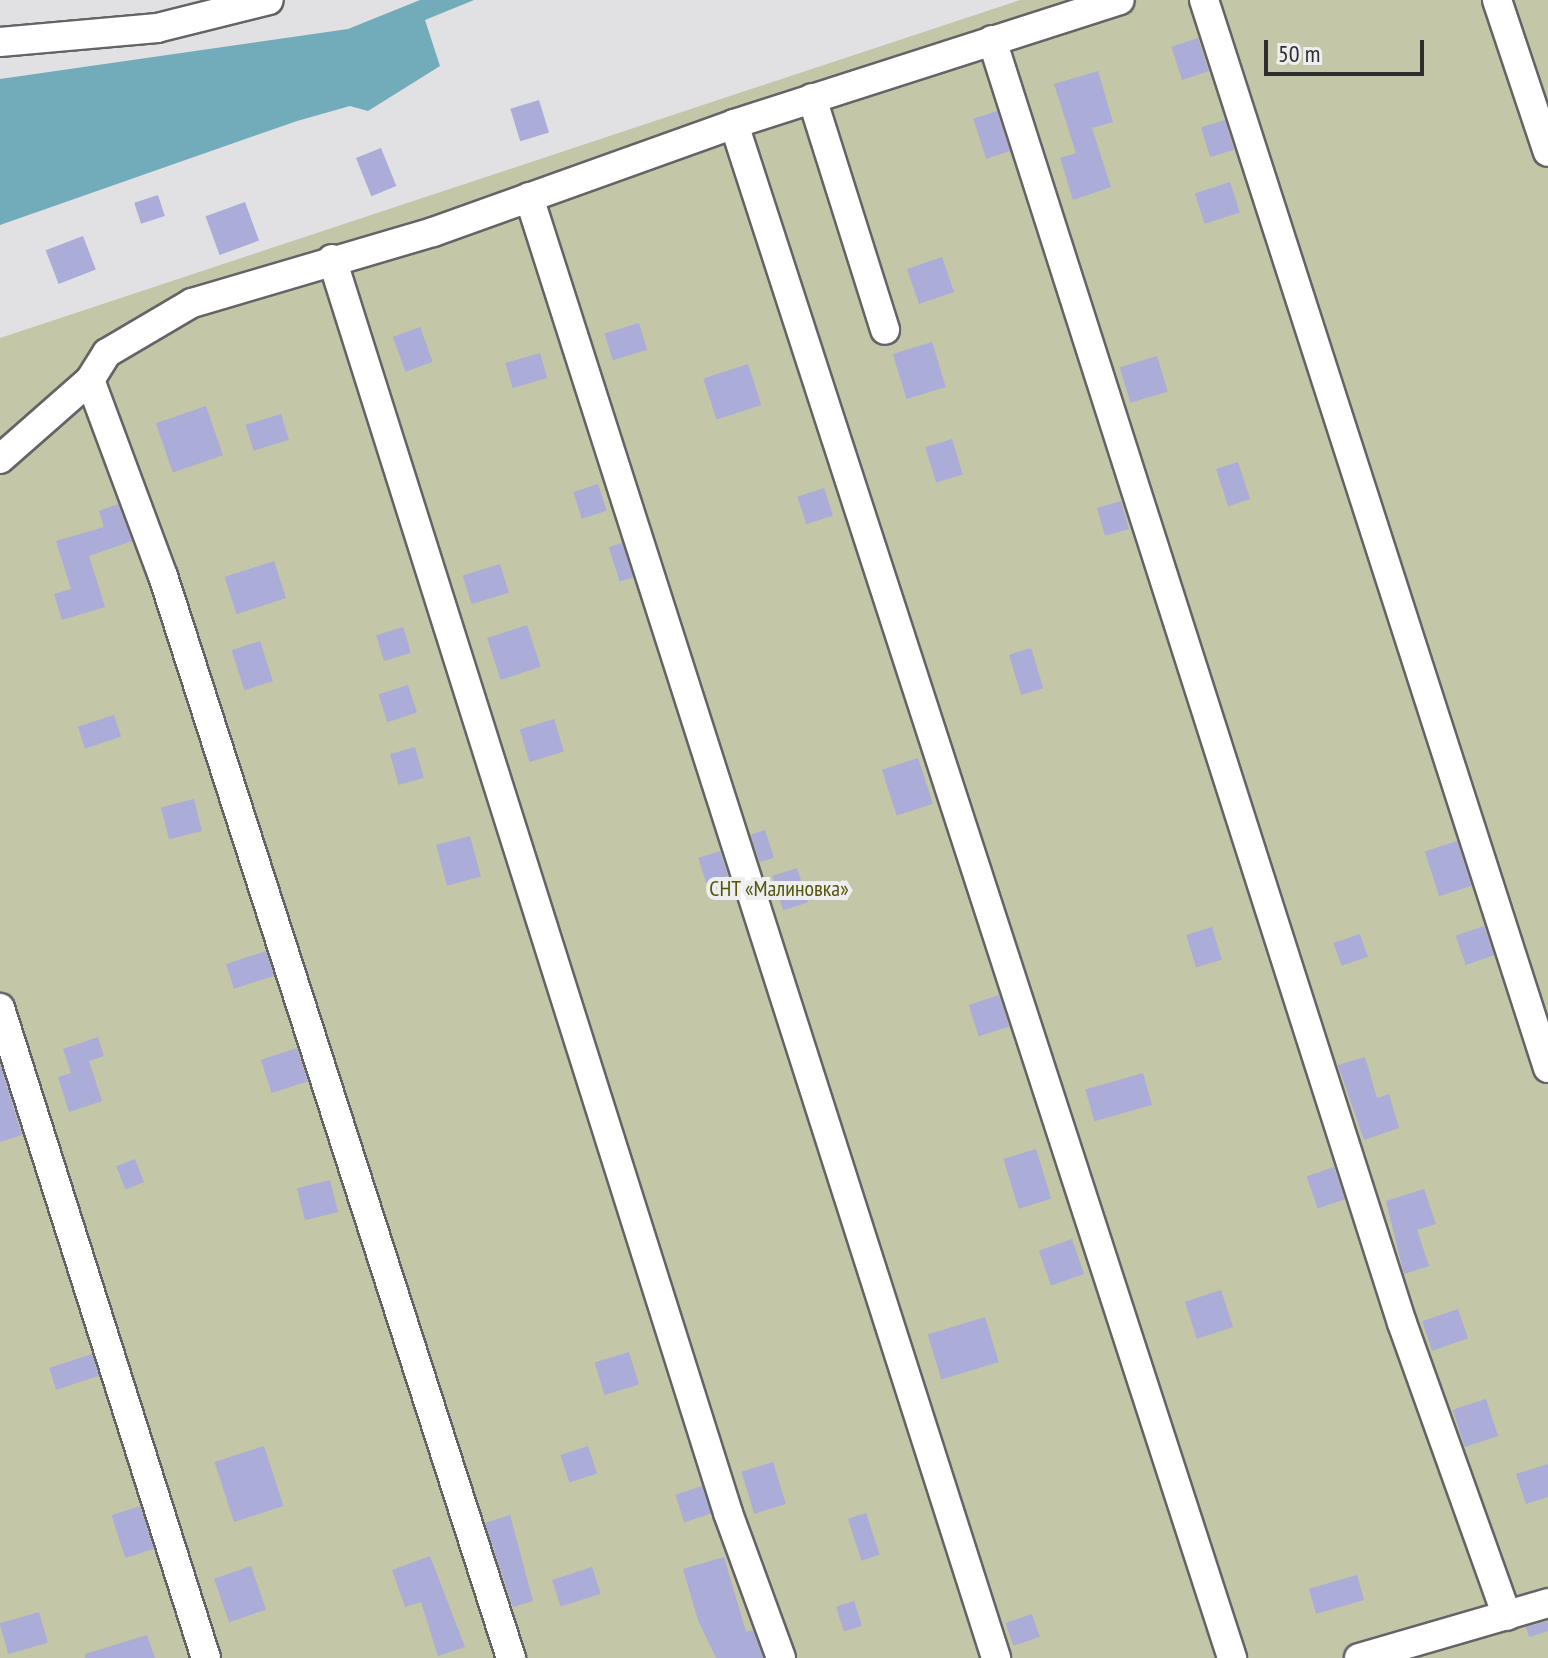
<!DOCTYPE html>
<html>
<head>
<meta charset="utf-8">
<style>
	body { margin:0 }
	#map { position:relative; width:1548px; height:1658px; overflow:hidden; background:#e1e1e4; font-family:"PT Sans Narrow",sans-serif }
	div>[style] { position:absolute }
	[style*='--x'] { left:calc(var(--x)*1px); top:calc(var(--y)*1px); width:calc(var(--w)*1px); rotate:calc(var(--a)*1deg) }
	.green>* { inset:0; background:#c3c6a7 }
	.water>* { inset:0; background:#72acbb }
	.building>* { inset:0; background:#abacd8; transform-origin:0 0 }
	.roads { filter:drop-shadow(2px 0 #646466) drop-shadow(-2px 0 #646466) drop-shadow(0 2px #646466) drop-shadow(0 -2px #646466) }
	.minor>* { height:28px; margin:-14px; padding:0 14px; transform-origin:14px; border-radius:14px; background:#fff }
	span { translate:-50% -50%; white-space:nowrap; text-align:center; line-height:1.15; -webkit-text-stroke:8px #eeeef1; paint-order:stroke }
	.park-label { font-size:22px; color:#535605 }
	.scale { position:absolute; left:1264px; top:40px; width:160px; height:36px; box-sizing:border-box; border:4px solid #2e2e2f; border-top:0; padding-left:10px; font-size:24px; line-height:28px; white-space:nowrap; color:#2e2e2f; -webkit-text-stroke:6px #eeeef1; paint-order:stroke }
</style>
</head>
<body>
<div id="map">
	<div class="green">
		<div style="clip-path:polygon(1020px 0,1548px 0,1548px 1658px,0 1658px,0 338px)"></div>
	</div>
	<div class="water">
		<div style="clip-path:polygon(420px 0,474px 0,425px 20px,440px 66px,368px 111px,350px 106px,297px 121px,0 225px,0 79px,348px 29px)"></div>
	</div>
	<div class="building">
		<div style="left:1198px;top:38px;width:35px;height:28px;rotate:72deg"></div>
		<div style="clip-path:polygon(1098px 71px,1113px 122px,1092px 128px,1111px 187px,1073px 200px,1060px 158px,1076px 153px,1054px 84px)"></div>
		<div style="left:539px;top:100px;width:34px;height:30px;rotate:73deg"></div>
		<div style="left:997px;top:111px;width:42px;height:25px;rotate:72deg"></div>
		<div style="left:1225px;top:120px;width:31px;height:25px;rotate:73deg"></div>
		<div style="left:381px;top:148px;width:41px;height:27px;rotate:68deg"></div>
		<div style="left:1230px;top:182px;width:32px;height:37px;rotate:72deg"></div>
		<div style="left:158px;top:195px;width:22px;height:25px;rotate:72deg"></div>
		<div style="left:245px;top:202px;width:41px;height:42px;rotate:70deg"></div>
		<div style="left:83px;top:236px;width:36px;height:40px;rotate:69deg"></div>
		<div style="left:942px;top:257px;width:37px;height:37px;rotate:71deg"></div>
		<div style="left:639px;top:323px;width:28px;height:36px;rotate:73deg"></div>
		<div style="left:420px;top:327px;width:37px;height:29px;rotate:70deg"></div>
		<div style="left:932px;top:342px;width:47px;height:41px;rotate:73deg"></div>
		<div style="left:540px;top:353px;width:26px;height:36px;rotate:74deg"></div>
		<div style="left:1157px;top:356px;width:37px;height:39px;rotate:73deg"></div>
		<div style="left:748px;top:364px;width:43px;height:47px;rotate:72deg"></div>
		<div style="left:206px;top:406px;width:52px;height:53px;rotate:71deg"></div>
		<div style="left:281px;top:414px;width:27px;height:37px;rotate:73deg"></div>
		<div style="left:952px;top:439px;width:37px;height:28px;rotate:73deg"></div>
		<div style="left:1238px;top:462px;width:39px;height:23px;rotate:72deg"></div>
		<div style="left:598px;top:484px;width:28px;height:26px;rotate:72deg"></div>
		<div style="left:824px;top:488px;width:29px;height:28px;rotate:72deg"></div>
		<div style="left:1121px;top:501px;width:29px;height:25px;rotate:74deg"></div>
		<div style="clip-path:polygon(118px 504px,132px 541px,89px 556px,105px 607px,62px 620px,54px 594px,71px 589px,56px 541px,104px 527px,99px 511px)"></div>
		<div style="left:622px;top:543px;width:36px;height:14px;rotate:72deg"></div>
		<div style="left:274px;top:561px;width:39px;height:52px;rotate:72deg"></div>
		<div style="left:500px;top:564px;width:30px;height:39px;rotate:73deg"></div>
		<div style="left:527px;top:625px;width:44px;height:42px;rotate:72deg"></div>
		<div style="left:403px;top:627px;width:27px;height:28px;rotate:73deg"></div>
		<div style="left:260px;top:641px;width:42px;height:30px;rotate:72deg"></div>
		<div style="left:1031px;top:648px;width:42px;height:23px;rotate:73deg"></div>
		<div style="left:408px;top:685px;width:29px;height:31px;rotate:72deg"></div>
		<div style="left:114px;top:715px;width:23px;height:38px;rotate:72deg"></div>
		<div style="left:554px;top:719px;width:34px;height:36px;rotate:73deg"></div>
		<div style="left:415px;top:747px;width:32px;height:26px;rotate:74deg"></div>
		<div style="left:918px;top:758px;width:48px;height:38px;rotate:72deg"></div>
		<div style="left:194px;top:799px;width:33px;height:34px;rotate:76deg"></div>
		<div style="left:765px;top:830px;width:29px;height:15px;rotate:72deg"></div>
		<div style="left:470px;top:836px;width:42px;height:35px;rotate:75deg"></div>
		<div style="left:1457px;top:841px;width:47px;height:34px;rotate:72deg"></div>
		<div style="left:720px;top:851px;width:26px;height:23px;rotate:72deg"></div>
		<div style="left:797px;top:868px;width:36px;height:26px;rotate:72deg"></div>
		<div style="left:1484px;top:926px;width:31px;height:30px;rotate:71deg"></div>
		<div style="left:1212px;top:927px;width:34px;height:27px;rotate:73deg"></div>
		<div style="left:1360px;top:934px;width:24px;height:28px;rotate:71deg"></div>
		<div style="left:266px;top:951px;width:26px;height:42px;rotate:72deg"></div>
		<div style="left:999px;top:995px;width:33px;height:32px;rotate:72deg"></div>
		<div style="clip-path:polygon(98px 1037px,104px 1056px,89px 1061px,102px 1101px,69px 1112px,58px 1077px,71px 1073px,63px 1049px)"></div>
		<div style="left:297px;top:1048px;width:35px;height:38px;rotate:72deg"></div>
		<div style="clip-path:polygon(1365px 1057px,1377px 1098px,1389px 1094px,1399px 1128px,1364px 1140px,1338px 1065px)"></div>
		<div style="clip-path:polygon(0 1064px,22px 1135px,0 1142px)"></div>
		<div style="left:1143px;top:1073px;width:33px;height:60px;rotate:74deg"></div>
		<div style="left:1036px;top:1149px;width:52px;height:34px;rotate:73deg"></div>
		<div style="left:135px;top:1159px;width:25px;height:20px;rotate:69deg"></div>
		<div style="left:1334px;top:1167px;width:34px;height:29px;rotate:71deg"></div>
		<div style="left:330px;top:1180px;width:33px;height:34px;rotate:76deg"></div>
		<div style="clip-path:polygon(1424px 1189px,1436px 1224px,1417px 1230px,1429px 1266px,1404px 1274px,1386px 1201px)"></div>
		<div style="left:1072px;top:1239px;width:37px;height:35px;rotate:71deg"></div>
		<div style="left:1221px;top:1290px;width:39px;height:38px;rotate:72deg"></div>
		<div style="left:1458px;top:1309px;width:31px;height:38px;rotate:71deg"></div>
		<div style="left:985px;top:1317px;width:47px;height:60px;rotate:73deg"></div>
		<div style="left:629px;top:1352px;width:34px;height:36px;rotate:73deg"></div>
		<div style="left:92px;top:1354px;width:23px;height:45px;rotate:72deg"></div>
		<div style="left:1486px;top:1399px;width:39px;height:35px;rotate:72deg"></div>
		<div style="left:264px;top:1446px;width:63px;height:52px;rotate:72deg"></div>
		<div style="left:588px;top:1446px;width:29px;height:29px;rotate:72deg"></div>
		<div style="left:773px;top:1462px;width:44px;height:33px;rotate:73deg"></div>
		<div style="clip-path:polygon(1548px 1464px,1548px 1497px,1526px 1504px,1516px 1474px)"></div>
		<div style="left:702px;top:1486px;width:29px;height:28px;rotate:72deg"></div>
		<div style="left:140px;top:1506px;width:45px;height:30px;rotate:72deg"></div>
		<div style="left:866px;top:1513px;width:44px;height:19px;rotate:72deg"></div>
		<div style="clip-path:polygon(510px 1515px,533px 1601px,513px 1607px,485px 1523px)"></div>
		<div style="clip-path:polygon(430px 1556px,465px 1647px,438px 1656px,421px 1602px,405px 1607px,392px 1570px)"></div>
		<div style="clip-path:polygon(724px 1557px,746px 1632px,753px 1630px,763px 1658px,716px 1658px,698px 1620px,683px 1569px)"></div>
		<div style="left:251px;top:1566px;width:46px;height:39px;rotate:71deg"></div>
		<div style="left:592px;top:1567px;width:28px;height:42px;rotate:72deg"></div>
		<div style="left:1357px;top:1575px;width:26px;height:50px;rotate:74deg"></div>
		<div style="left:854px;top:1601px;width:26px;height:19px;rotate:72deg"></div>
		<div style="left:39px;top:1612px;width:32px;height:41px;rotate:74deg"></div>
		<div style="left:1032px;top:1614px;width:24px;height:28px;rotate:71deg"></div>
		<div style="clip-path:polygon(1548px 1621px,1548px 1631px,1529px 1637px,1526px 1627px)"></div>
		<div style="clip-path:polygon(147px 1635px,155px 1658px,85px 1658px,85px 1654px)"></div>
	</div>
	<div class="roads">
		<div class="minor">
			<div style="--x:1204;--y:0;--w:1122;--a:72.15"></div>
			<div style="--x:1497;--y:0;--w:160;--a:71.5"></div>
			<div style="--x:992;--y:40;--w:1347;--a:72.28"></div>
			<div style="--x:1402;--y:1323;--w:311;--a:70.3"></div>
			<div style="--x:0;--y:42;--w:158;--a:-5.1"></div>
			<div style="--x:157;--y:28;--w:115;--a:-14"></div>
			<div style="--x:812;--y:98;--w:243;--a:72.5"></div>
			<div style="--x:734;--y:124;--w:1613;--a:72.01"></div>
			<div style="--x:529;--y:197;--w:1534;--a:72.27"></div>
			<div style="--x:332;--y:259;--w:1315;--a:72.47"></div>
			<div style="--x:728;--y:1513;--w:154;--a:69.9"></div>
			<div style="--x:90;--y:380;--w:209;--a:69.6"></div>
			<div style="--x:163;--y:576;--w:1137;--a:72.17"></div>
			<div style="--x:0;--y:459;--w:120;--a:-41.3"></div>
			<div style="--x:90;--y:380;--w:32;--a:-58"></div>
			<div style="--x:107;--y:353;--w:99;--a:-30.5"></div>
			<div style="--x:192;--y:303;--w:251;--a:-16.4"></div>
			<div style="--x:433;--y:232;--w:320;--a:-19.7"></div>
			<div style="--x:734;--y:124;--w:405;--a:-17.8"></div>
			<div style="--x:0;--y:1008;--w:682;--a:72.42"></div>
			<div style="--x:1359;--y:1658;--w:197;--a:-16.2"></div>
		</div>
	</div>
	<div class="park-label">
		<span style="left:779px;top:889px">СНТ «Малиновка»</span>
	</div>
	<div class="scale">50 m</div>
</div>
</body>
</html>
